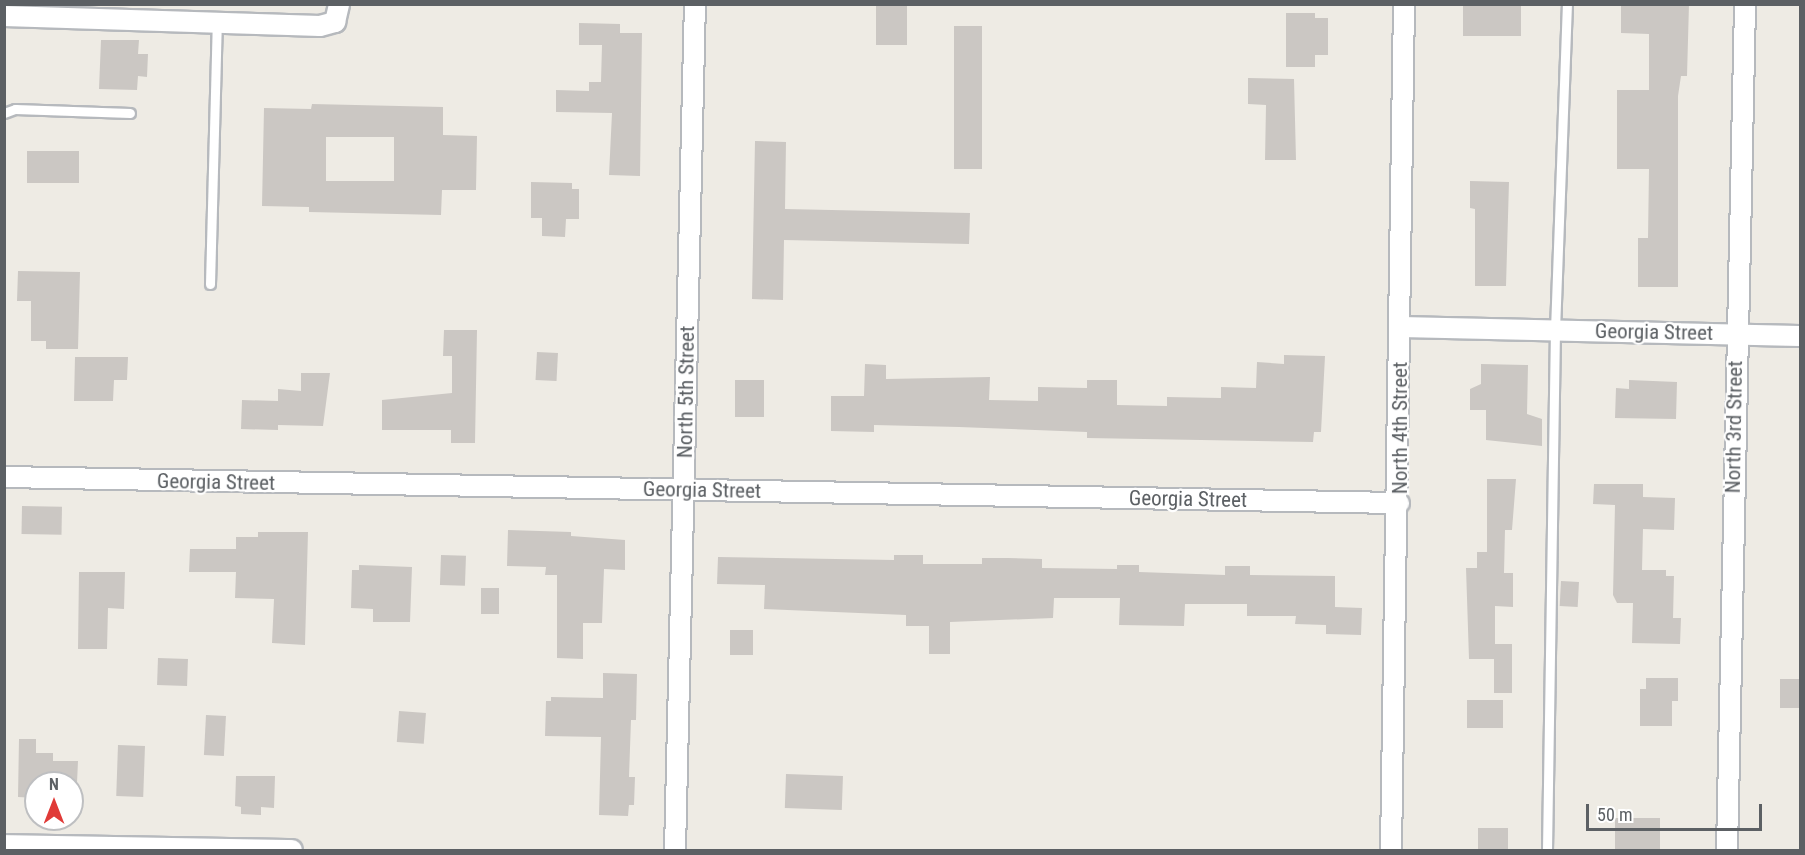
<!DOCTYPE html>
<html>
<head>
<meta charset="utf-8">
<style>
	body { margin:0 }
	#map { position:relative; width:1805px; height:855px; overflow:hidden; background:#eeebe4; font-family:"Roboto Condensed",sans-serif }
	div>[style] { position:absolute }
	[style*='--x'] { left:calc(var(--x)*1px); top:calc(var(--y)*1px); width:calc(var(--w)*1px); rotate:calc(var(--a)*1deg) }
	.building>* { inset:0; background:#cbc7c3; transform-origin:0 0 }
	.roads { filter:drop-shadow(2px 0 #b6b9bd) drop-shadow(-2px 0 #b6b9bd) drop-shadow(0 2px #b6b9bd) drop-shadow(0 -2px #b6b9bd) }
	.lane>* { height:9px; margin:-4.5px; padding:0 4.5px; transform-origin:4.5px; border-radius:4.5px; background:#fff }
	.street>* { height:20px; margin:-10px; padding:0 10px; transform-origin:10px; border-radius:10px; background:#fff }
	span { translate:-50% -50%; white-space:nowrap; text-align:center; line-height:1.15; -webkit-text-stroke:4.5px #fff; paint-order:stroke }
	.street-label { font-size:21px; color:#5c6064 }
	.frame { position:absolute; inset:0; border:6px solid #5c6064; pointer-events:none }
	.north { position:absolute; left:24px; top:771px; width:60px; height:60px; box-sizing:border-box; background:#fff; border:2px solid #bebfc1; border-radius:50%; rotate:0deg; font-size:16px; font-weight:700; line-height:24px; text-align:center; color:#5c6064 }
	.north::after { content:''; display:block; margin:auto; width:21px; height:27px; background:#e03a37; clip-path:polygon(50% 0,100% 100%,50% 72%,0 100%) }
	.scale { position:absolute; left:1586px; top:804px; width:176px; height:27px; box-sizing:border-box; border:3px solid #5c6064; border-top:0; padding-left:8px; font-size:18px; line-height:21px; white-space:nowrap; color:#5c6064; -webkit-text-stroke:4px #fff; paint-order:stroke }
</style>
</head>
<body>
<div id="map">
	<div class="building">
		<div style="left:876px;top:4px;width:31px;height:41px"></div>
		<div style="left:1463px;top:4px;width:58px;height:32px"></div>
		<div style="clip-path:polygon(1689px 4px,1687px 76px,1681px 76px,1678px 96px,1678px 287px,1638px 287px,1638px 238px,1648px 238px,1649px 169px,1617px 169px,1617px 90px,1649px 90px,1649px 34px,1621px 33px,1621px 6px)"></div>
		<div style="clip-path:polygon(1286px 13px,1315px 13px,1315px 18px,1328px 18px,1328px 55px,1315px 55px,1315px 67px,1286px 67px)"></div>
		<div style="clip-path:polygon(579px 23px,620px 24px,620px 33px,642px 33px,640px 176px,609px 175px,612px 113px,556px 112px,556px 90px,589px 91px,589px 82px,601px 82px,602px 45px,579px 45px)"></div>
		<div style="left:954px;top:26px;width:28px;height:143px"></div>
		<div style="clip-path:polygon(101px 40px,139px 40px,138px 54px,148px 54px,147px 77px,138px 76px,137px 90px,99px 89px)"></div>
		<div style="clip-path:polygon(1248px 78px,1294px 79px,1296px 160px,1265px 160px,1266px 105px,1248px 104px)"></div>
		<div style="clip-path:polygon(evenodd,312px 104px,443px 107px,443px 135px,477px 136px,476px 190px,442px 190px,441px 215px,309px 212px,309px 207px,262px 206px,264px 108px,311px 109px,312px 104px,326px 137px,394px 137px,394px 181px,326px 181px,326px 137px)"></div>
		<div style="clip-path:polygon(755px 141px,786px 142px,785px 209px,970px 213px,969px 244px,784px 240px,783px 300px,752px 299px)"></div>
		<div style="left:27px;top:151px;width:52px;height:32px"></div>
		<div style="clip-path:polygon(1470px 181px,1509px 182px,1506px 286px,1475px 286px,1475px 209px,1470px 208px)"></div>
		<div style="clip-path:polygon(531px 182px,572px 183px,572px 189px,579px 189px,579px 219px,566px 219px,565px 237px,542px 236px,542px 218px,531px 218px)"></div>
		<div style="clip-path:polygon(18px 271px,80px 272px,78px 349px,46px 349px,46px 341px,31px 341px,31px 301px,17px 301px)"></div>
		<div style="clip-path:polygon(444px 330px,477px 330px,475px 443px,451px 443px,451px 430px,382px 430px,382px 400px,452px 393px,452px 356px,443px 356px)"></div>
		<div style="left:537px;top:352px;width:21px;height:28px;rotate:3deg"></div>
		<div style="clip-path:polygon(1284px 355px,1325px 356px,1321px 432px,1314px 432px,1313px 442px,1087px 438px,1087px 432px,959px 427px,874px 425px,874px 432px,831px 431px,831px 396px,864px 396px,865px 364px,886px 365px,886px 379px,990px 377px,989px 400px,1038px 401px,1038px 387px,1087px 388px,1087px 380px,1117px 380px,1117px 405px,1167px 406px,1167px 397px,1221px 398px,1221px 387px,1256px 388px,1257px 362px,1284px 364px)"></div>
		<div style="clip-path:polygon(75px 357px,128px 357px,127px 380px,114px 380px,113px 401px,74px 401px)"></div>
		<div style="clip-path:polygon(1481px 364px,1528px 365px,1527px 414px,1542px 419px,1542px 446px,1486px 440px,1486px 410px,1470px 410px,1470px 389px,1481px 384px)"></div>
		<div style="clip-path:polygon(301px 373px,330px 373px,323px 426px,278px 425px,278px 430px,241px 429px,242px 400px,278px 401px,278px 389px,301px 391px)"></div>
		<div style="left:735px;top:380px;width:29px;height:37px"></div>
		<div style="clip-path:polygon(1629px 380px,1677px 382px,1676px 419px,1615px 418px,1616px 388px,1629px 389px)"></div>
		<div style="clip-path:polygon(1487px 479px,1516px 479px,1512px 530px,1505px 530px,1504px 573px,1513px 573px,1513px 607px,1495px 606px,1495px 644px,1512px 644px,1512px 693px,1494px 693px,1494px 659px,1469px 659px,1466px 568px,1477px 568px,1477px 552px,1487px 552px)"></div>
		<div style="clip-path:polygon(1594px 484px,1643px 484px,1643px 497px,1675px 498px,1674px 530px,1643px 529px,1642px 570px,1666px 570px,1666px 576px,1674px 576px,1673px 618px,1681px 618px,1680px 644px,1632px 643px,1633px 603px,1617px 603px,1613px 595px,1615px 505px,1593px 504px)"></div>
		<div style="left:22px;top:506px;width:40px;height:28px;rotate:1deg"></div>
		<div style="clip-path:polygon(508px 530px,571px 532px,571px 536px,625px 540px,625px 570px,604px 569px,602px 623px,583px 623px,583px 659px,557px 658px,557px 575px,545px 575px,546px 567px,507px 566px)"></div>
		<div style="clip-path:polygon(258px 532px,308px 532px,305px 645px,272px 643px,274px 599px,235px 598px,236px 572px,189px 572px,190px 549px,236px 549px,236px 537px,258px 537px)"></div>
		<div style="left:441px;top:555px;width:25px;height:30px;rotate:2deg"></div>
		<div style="clip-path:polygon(894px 555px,923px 555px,923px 564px,982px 564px,982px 558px,1008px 558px,1042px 559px,1042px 568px,1117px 569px,1117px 565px,1139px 565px,1139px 572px,1225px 575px,1225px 566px,1250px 566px,1250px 575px,1335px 576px,1335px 607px,1362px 608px,1361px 635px,1326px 634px,1326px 625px,1295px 624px,1296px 616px,1247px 616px,1247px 604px,1185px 604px,1184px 626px,1119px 625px,1120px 598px,1054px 598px,1053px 618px,950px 622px,950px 654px,929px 654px,929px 626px,906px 626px,906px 615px,764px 609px,765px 585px,717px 584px,718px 557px,894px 560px)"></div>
		<div style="clip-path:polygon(359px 565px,412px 567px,410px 622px,373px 622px,373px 609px,351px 608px,352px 570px,359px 570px)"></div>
		<div style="clip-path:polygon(79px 572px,125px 572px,124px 609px,108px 608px,107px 649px,78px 649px)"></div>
		<div style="left:1561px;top:581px;width:18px;height:25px;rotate:3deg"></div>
		<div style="left:481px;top:588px;width:18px;height:26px"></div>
		<div style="left:730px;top:630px;width:23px;height:25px"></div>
		<div style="left:158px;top:658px;width:30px;height:27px;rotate:2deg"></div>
		<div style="clip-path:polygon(603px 673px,637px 674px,636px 720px,631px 720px,629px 777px,635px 777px,634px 805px,629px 805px,628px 816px,599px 815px,601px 737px,545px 736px,546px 701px,551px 701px,551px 697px,603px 698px)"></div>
		<div style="clip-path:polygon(1646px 678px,1678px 678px,1678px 701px,1672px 701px,1672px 726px,1640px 726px,1640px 689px,1646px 689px)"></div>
		<div style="left:1780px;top:679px;width:20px;height:29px"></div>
		<div style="left:1467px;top:700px;width:36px;height:28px"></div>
		<div style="left:399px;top:711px;width:27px;height:31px;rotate:4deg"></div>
		<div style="left:206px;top:715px;width:20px;height:40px;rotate:3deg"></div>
		<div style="clip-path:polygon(19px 739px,36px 739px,36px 753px,53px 753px,53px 761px,78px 761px,77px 783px,36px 783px,36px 798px,18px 797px)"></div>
		<div style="left:118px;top:745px;width:27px;height:51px;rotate:2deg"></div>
		<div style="left:786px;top:774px;width:57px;height:34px;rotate:2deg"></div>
		<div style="clip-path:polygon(236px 776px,275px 776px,274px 808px,261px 807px,261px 815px,241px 814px,241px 807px,235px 806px)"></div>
		<div style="left:1615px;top:818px;width:45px;height:32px"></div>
		<div style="left:1478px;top:828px;width:30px;height:22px"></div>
	</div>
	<div class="roads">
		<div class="lane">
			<div style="--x:4;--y:113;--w:12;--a:-20"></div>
			<div style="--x:15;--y:109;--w:115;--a:2"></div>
			<div style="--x:210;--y:284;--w:261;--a:-88.5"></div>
			<div style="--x:1547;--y:850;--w:520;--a:-89.12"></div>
			<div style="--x:1555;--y:330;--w:326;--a:-87.9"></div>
		</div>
		<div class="street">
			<div style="--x:4;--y:16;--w:316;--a:1.8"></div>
			<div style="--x:320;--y:26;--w:16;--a:-15"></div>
			<div style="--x:335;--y:22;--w:18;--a:-77"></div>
			<div style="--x:1400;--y:327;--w:400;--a:1.3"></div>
			<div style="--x:4;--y:477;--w:1395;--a:1.07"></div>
			<div style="--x:4;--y:845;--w:288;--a:1"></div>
			<div style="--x:675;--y:850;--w:846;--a:-88.65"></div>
			<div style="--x:1391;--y:850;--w:846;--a:-89.12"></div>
			<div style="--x:1727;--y:850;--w:846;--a:-88.78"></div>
		</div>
	</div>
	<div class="street-label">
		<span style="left:1654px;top:332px;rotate:1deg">Georgia Street</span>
		<span style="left:686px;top:392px;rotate:-89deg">North 5th Street</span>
		<span style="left:1734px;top:427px;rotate:-89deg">North 3rd Street</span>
		<span style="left:1400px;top:428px;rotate:-90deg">North 4th Street</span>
		<span style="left:216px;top:482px;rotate:1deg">Georgia Street</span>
		<span style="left:702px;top:490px;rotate:1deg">Georgia Street</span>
		<span style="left:1188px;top:499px;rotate:1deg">Georgia Street</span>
	</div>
	<div class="frame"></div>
	<div class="north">N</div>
	<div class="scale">50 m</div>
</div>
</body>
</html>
